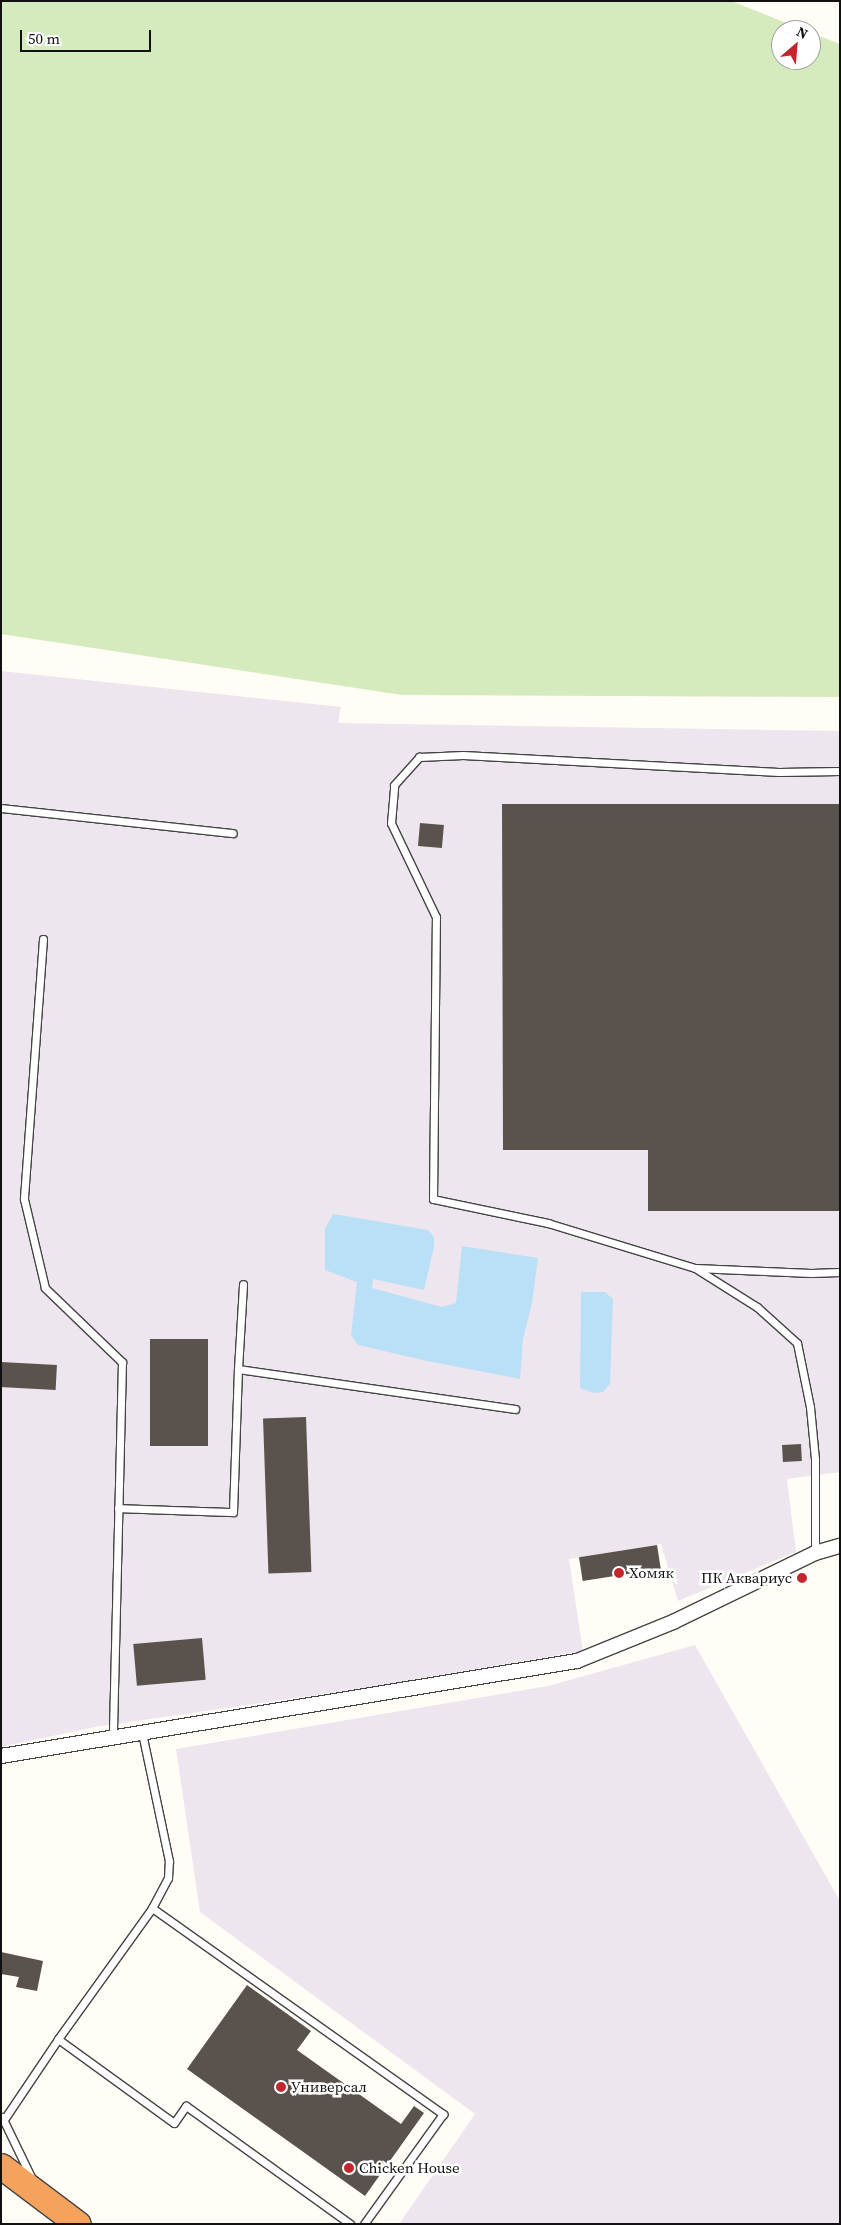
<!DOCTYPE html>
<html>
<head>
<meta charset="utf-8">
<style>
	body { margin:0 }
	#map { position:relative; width:841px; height:2225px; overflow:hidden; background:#fffdf5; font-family:"Source Serif 4",serif }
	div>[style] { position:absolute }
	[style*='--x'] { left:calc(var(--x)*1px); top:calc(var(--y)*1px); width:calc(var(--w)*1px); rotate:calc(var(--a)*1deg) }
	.industrial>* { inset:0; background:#eee6ef }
	.green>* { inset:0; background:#d5ebbd }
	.water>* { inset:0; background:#b9e0f7 }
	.building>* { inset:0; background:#5a524d; transform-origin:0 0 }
	.roads { filter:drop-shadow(1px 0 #444) drop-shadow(-1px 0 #444) drop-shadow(0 1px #444) drop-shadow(0 -1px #444) }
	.lane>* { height:7px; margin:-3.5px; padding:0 3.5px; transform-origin:3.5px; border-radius:3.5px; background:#fff }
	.street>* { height:14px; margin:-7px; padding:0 7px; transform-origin:7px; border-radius:7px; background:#fff }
	.highway>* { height:25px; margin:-12.5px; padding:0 12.5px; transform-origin:12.5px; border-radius:12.5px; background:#f5a25d }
	.dots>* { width:14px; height:14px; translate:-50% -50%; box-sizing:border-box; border:2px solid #fff; border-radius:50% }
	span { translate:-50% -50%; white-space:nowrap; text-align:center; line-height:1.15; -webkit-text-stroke:5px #fff; paint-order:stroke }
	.poi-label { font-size:15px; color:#111 }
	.left { translate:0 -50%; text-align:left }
	.right { translate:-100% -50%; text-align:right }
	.frame { position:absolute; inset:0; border:2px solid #111; pointer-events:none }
	.north { position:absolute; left:771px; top:20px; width:50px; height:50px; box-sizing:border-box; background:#fff; border:1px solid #a0a0a0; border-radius:50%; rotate:27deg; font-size:14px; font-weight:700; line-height:20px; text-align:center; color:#111 }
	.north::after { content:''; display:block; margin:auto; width:18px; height:22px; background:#c4262e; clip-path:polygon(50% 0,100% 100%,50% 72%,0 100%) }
	.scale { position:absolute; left:20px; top:30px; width:131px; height:22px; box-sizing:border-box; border:2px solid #111; border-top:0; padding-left:6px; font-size:15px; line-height:18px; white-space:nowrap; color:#111; -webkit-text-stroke:4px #fff; paint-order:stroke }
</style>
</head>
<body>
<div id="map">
	<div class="industrial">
		<div style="clip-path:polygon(1px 671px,341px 707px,338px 723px,840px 731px,840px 1472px,787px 1479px,796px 1552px,678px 1601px,661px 1544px,569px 1559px,583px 1651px,371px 1687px,95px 1727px,1px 1747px)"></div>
		<div style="clip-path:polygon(695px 1645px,840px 1901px,840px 2224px,399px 2224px,475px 2114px,200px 1912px,176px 1749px,548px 1686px)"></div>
	</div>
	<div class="green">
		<div style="clip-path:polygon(1px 1px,731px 1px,804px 30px,781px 30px,781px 60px,811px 60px,811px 33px,840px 44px,840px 697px,402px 695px,1px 634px)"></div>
	</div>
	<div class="water">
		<div style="clip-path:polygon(333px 1214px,428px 1230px,434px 1237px,434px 1247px,424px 1290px,373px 1279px,372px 1288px,442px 1307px,456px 1303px,462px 1246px,538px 1258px,532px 1303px,523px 1339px,520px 1379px,427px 1361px,358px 1345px,351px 1335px,357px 1282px,325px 1270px,325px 1229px)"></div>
		<div style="clip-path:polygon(581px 1292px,605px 1292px,613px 1299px,610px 1384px,603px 1392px,594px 1393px,580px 1388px)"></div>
	</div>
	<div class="building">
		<div style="clip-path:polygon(502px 804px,840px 804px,840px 1211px,648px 1211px,648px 1150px,503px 1150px)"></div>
		<div style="left:420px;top:823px;width:24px;height:23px;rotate:5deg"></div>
		<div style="left:150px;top:1339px;width:58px;height:107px"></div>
		<div style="left:1px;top:1362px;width:56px;height:25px;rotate:3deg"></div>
		<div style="left:306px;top:1417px;width:155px;height:43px;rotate:88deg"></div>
		<div style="left:801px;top:1444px;width:17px;height:19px;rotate:87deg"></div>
		<div style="left:657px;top:1545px;width:24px;height:79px;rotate:81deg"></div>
		<div style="left:202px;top:1638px;width:42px;height:69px;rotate:85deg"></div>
		<div style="clip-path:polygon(1px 1952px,43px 1961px,37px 1991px,16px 1987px,19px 1977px,1px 1974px)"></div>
		<div style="clip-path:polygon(247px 1985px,311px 2031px,297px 2050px,401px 2124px,414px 2106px,424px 2113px,365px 2196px,187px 2069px)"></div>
	</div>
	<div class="roads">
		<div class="lane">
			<div style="--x:1;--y:808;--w:233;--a:6.2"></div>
			<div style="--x:43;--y:939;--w:261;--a:94.2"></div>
			<div style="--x:24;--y:1199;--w:91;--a:76.7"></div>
			<div style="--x:45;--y:1288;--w:107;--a:43.9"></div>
			<div style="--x:122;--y:1362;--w:375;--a:91.4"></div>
			<div style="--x:695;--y:1268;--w:116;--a:2.5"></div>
			<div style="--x:811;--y:1273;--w:29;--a:-2"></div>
			<div style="--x:238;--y:1369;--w:280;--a:8.2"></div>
			<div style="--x:118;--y:1508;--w:115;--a:2"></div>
			<div style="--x:233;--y:1512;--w:143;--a:-88"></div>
			<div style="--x:238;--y:1369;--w:85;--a:-86.6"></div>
			<div style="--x:815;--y:1553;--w:94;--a:-90"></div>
			<div style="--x:815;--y:1459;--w:52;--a:-95.5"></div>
			<div style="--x:810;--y:1407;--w:65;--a:-101.5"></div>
			<div style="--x:797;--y:1343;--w:54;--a:-138"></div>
			<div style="--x:757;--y:1307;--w:73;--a:-147.8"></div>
			<div style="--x:695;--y:1268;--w:154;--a:-163"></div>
			<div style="--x:548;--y:1223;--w:117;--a:-168.2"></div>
			<div style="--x:433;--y:1199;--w:282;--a:-89.4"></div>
			<div style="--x:436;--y:917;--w:104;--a:-115.6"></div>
			<div style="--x:391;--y:823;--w:38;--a:-85"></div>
			<div style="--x:394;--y:785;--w:38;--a:-48"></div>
			<div style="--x:419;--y:757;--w:44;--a:-2.6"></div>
			<div style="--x:463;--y:755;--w:316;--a:3.1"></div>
			<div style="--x:779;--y:772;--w:61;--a:-0.9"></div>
			<div style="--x:152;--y:1908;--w:357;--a:35.3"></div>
			<div style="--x:443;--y:2114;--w:135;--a:125.7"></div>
			<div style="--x:58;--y:2039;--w:143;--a:35.9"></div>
			<div style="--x:174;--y:2123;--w:21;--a:-55"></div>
			<div style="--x:186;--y:2106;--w:202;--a:35.7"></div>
			<div style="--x:2;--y:2117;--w:69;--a:64.2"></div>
			<div style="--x:3;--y:2121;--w:99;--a:-56.1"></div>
			<div style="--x:58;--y:2039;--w:161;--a:-54.3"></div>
			<div style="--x:152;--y:1908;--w:34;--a:-62"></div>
			<div style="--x:168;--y:1878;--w:17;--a:-87"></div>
			<div style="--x:169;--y:1861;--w:131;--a:-101.9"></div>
		</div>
		<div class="street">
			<div style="--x:1;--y:1756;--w:584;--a:-9.37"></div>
			<div style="--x:577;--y:1661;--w:104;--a:-22.1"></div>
			<div style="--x:673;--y:1622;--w:158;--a:-25.9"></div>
			<div style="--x:815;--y:1553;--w:26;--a:-16"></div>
		</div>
		<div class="highway">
			<div style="--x:1;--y:2166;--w:96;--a:37"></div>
		</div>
	</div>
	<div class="dots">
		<div style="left:619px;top:1573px;background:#c4262e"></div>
		<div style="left:802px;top:1578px;background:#c4262e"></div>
		<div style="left:281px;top:2087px;background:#c4262e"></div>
		<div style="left:349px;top:2168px;background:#c4262e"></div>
	</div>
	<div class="poi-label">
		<span class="left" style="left:629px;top:1573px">Хомяк</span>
		<span class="right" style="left:792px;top:1578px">ПК Аквариус</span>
		<span class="left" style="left:291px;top:2087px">Универсал</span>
		<span class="left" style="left:359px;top:2168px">Chicken House</span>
	</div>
	<div class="frame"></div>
	<div class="north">N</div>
	<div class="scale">50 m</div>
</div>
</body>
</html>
